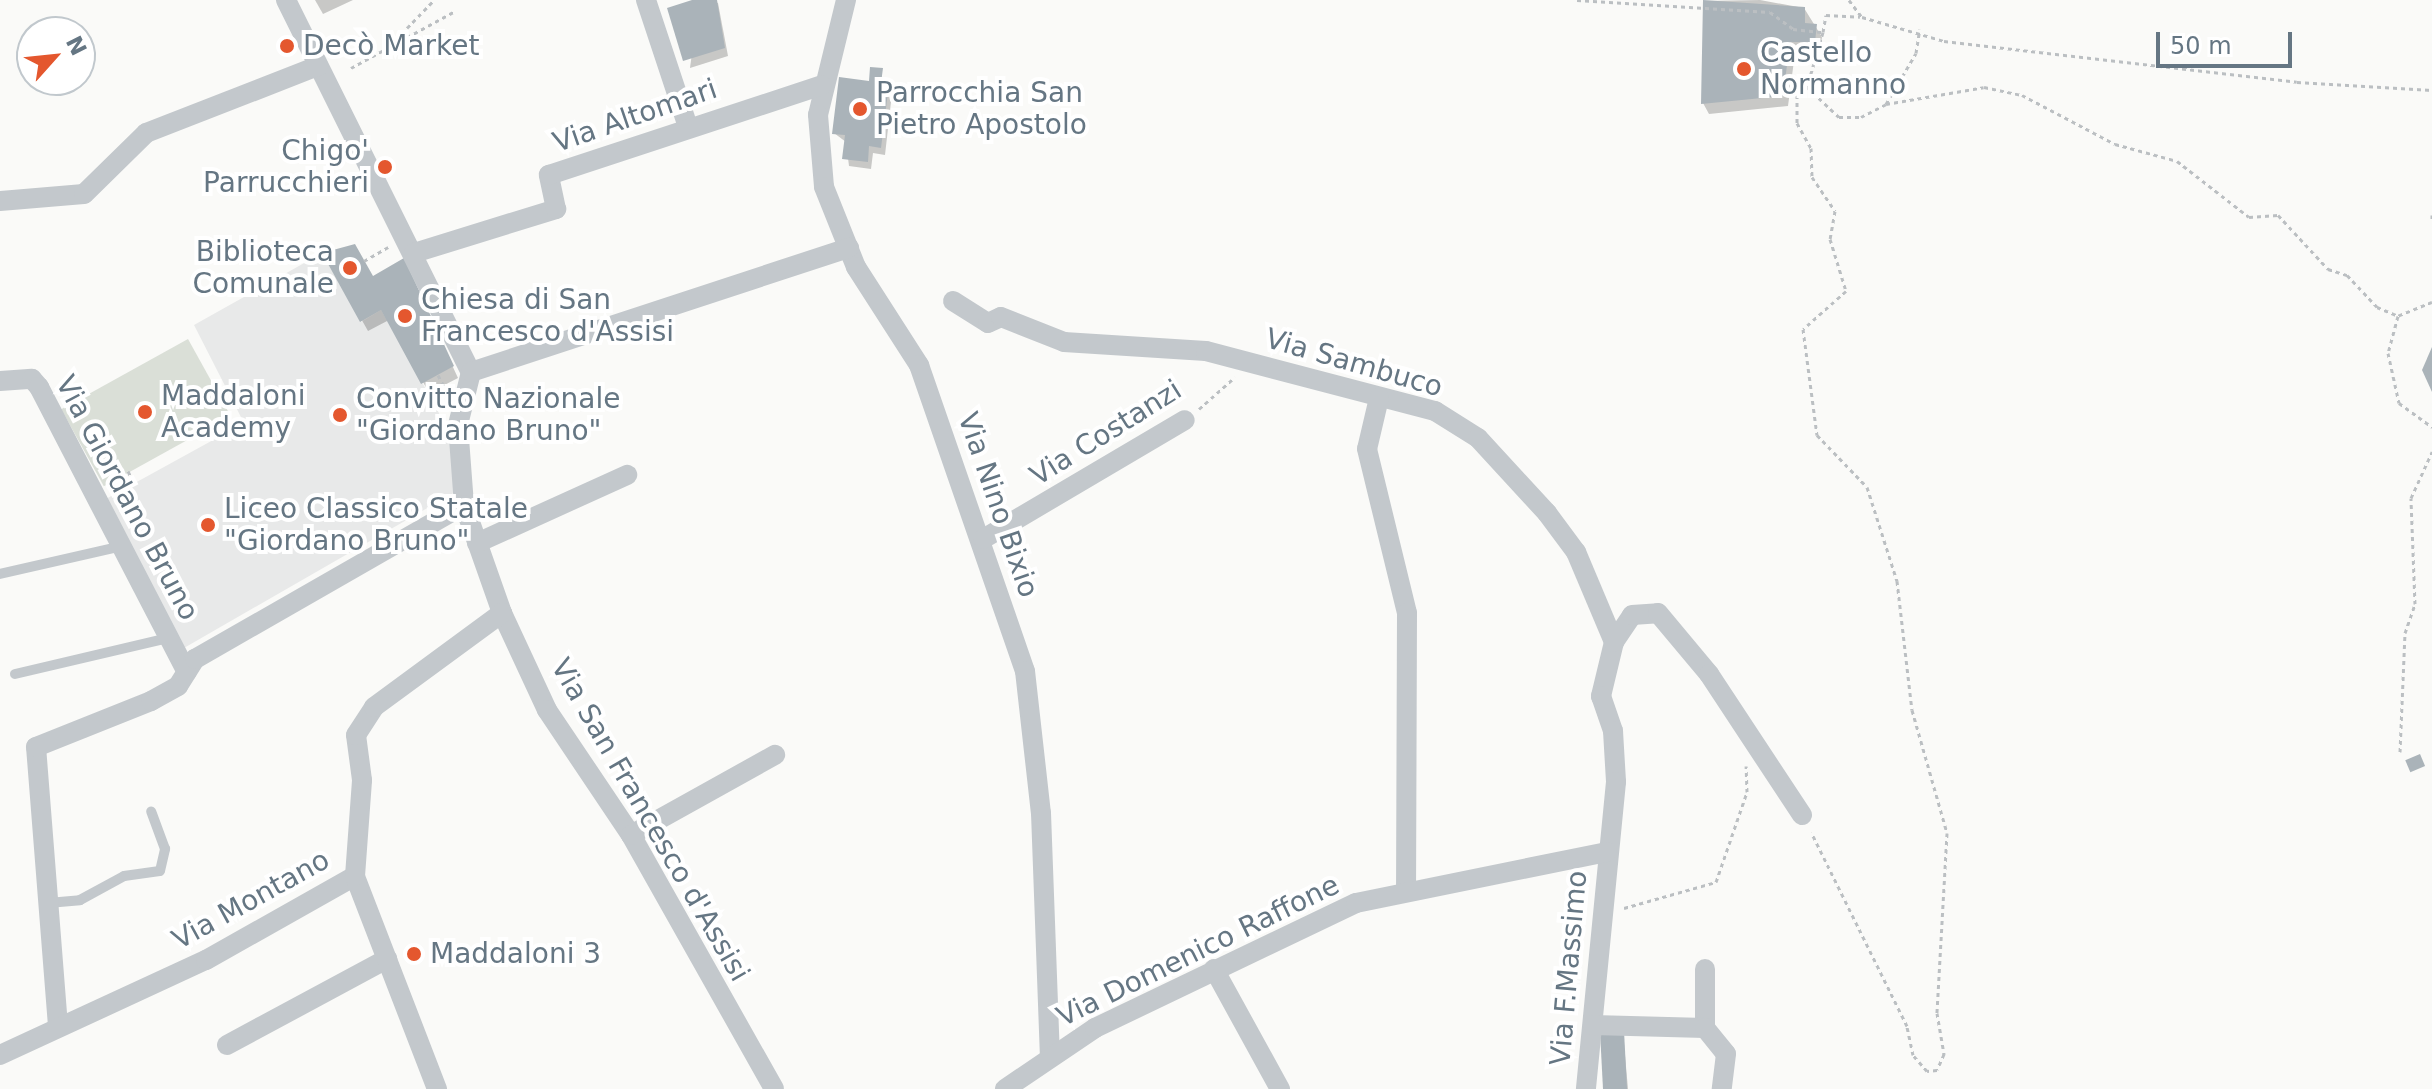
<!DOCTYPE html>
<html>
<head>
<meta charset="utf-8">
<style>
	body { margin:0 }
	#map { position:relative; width:2432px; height:1089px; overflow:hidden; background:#fafaf8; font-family:"DejaVu Sans",sans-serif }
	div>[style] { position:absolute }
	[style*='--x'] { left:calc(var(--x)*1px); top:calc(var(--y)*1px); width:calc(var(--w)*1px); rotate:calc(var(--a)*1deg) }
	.built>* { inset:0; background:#e8e9e9 }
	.green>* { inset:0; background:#dadfd7; transform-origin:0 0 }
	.shadow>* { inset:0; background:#0003 }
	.building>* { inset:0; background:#aab3b9; transform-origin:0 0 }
	.path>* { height:3px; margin-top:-1.5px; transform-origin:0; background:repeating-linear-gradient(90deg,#bbbfc2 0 4px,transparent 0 8px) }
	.service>* { height:10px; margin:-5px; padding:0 5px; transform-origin:5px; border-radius:5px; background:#c3c8cc }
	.minor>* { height:20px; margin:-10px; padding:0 10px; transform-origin:10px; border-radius:10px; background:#c3c8cc }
	.dots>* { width:22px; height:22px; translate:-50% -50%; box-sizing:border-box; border:4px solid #fff; border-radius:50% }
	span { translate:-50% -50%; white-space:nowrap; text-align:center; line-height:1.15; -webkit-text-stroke:8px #fff; paint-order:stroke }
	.poi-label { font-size:28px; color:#657683 }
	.left { translate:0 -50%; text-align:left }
	.right { translate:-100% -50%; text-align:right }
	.street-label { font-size:28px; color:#657683 }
	.north { position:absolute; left:16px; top:16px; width:80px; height:80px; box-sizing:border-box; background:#fff; border:2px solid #c1c8cd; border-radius:50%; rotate:63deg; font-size:22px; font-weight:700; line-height:32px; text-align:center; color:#657683 }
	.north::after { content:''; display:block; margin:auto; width:28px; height:36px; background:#e4572e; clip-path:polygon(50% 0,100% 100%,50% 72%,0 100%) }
	.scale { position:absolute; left:2156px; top:32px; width:136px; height:36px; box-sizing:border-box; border:4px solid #657683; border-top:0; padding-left:10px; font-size:24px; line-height:28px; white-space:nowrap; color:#657683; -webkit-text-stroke:6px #fff; paint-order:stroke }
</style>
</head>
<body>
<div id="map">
	<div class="built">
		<div style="clip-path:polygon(322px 253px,361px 322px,381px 310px,436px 407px,455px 447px,457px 491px,184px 648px,104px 500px,244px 423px,194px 325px)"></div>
	</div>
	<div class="green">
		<div style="left:188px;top:339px;width:88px;height:145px;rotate:61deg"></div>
	</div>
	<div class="shadow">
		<div style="clip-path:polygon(315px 0,353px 0,323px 14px)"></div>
		<div style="clip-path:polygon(699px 0,718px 3px,728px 56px,690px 68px)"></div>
		<div style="clip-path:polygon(1760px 0,1804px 8px,1822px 37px,1820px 52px,1795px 53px,1788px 106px,1709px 114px,1703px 103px,1705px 1px)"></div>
		<div style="clip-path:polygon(882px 70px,881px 85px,892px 93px,885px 155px,873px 153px,871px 169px,849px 166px,846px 142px,834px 133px)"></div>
		<div style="clip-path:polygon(325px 255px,372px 278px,404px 261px,458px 378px,429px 393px,389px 320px,368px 331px)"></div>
		<div style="clip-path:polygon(1623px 1033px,1628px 1089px,1606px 1089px)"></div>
	</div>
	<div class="building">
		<div style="clip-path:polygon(692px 0,717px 0,725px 48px,683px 61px,667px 8px)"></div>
		<div style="clip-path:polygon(1703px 0,1805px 7px,1805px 23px,1817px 24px,1815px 42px,1790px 42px,1783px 96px,1701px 104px)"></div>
		<div style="clip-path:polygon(870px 67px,883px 68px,881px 83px,889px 84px,881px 148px,869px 146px,868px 162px,842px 159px,845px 135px,832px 134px,839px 77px,869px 81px)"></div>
		<div style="clip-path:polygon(355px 244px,373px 276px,404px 258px,454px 366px,421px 384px,381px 310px,360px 322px,322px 253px)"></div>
		<div style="clip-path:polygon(2432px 347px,2432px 392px,2422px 370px)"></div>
		<div style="left:2420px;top:754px;width:13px;height:16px;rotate:67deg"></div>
		<div style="left:1624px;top:1031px;width:58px;height:24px;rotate:87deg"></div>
	</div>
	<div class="path">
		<div style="--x:1577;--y:0;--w:193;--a:3.6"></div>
		<div style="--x:1770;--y:12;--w:29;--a:36"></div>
		<div style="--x:1793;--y:29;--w:30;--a:6"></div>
		<div style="--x:1823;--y:32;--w:57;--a:106.2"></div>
		<div style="--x:1807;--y:87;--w:44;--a:43.2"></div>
		<div style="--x:1839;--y:117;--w:22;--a:0"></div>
		<div style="--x:1861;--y:117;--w:28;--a:-27"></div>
		<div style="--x:1886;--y:104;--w:59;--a:-59.5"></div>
		<div style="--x:1916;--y:53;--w:24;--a:-81"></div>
		<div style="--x:1849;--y:0;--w:21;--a:53"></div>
		<div style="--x:1862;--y:17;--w:85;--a:16.3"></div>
		<div style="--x:1944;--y:41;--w:355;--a:6.6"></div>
		<div style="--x:2297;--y:82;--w:135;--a:3.4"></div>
		<div style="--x:407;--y:28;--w:39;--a:-46"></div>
		<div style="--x:1823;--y:32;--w:17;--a:-80"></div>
		<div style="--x:1826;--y:15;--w:34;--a:3"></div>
		<div style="--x:351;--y:68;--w:119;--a:-28.7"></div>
		<div style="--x:1807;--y:87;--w:13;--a:141"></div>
		<div style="--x:1797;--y:95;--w:28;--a:90"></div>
		<div style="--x:1797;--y:123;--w:29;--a:61"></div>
		<div style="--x:1811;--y:148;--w:29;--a:88"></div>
		<div style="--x:1812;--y:177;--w:41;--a:55.9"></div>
		<div style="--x:1835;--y:211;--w:28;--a:100"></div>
		<div style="--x:1830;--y:239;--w:54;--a:72.9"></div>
		<div style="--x:1846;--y:291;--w:57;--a:138.5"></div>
		<div style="--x:1803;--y:329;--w:107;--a:82.5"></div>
		<div style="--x:1817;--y:435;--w:72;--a:46.1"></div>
		<div style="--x:1867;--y:487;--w:99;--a:72.3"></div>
		<div style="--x:1897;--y:581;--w:130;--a:83.4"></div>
		<div style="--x:1912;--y:710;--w:128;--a:74.1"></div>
		<div style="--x:1947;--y:833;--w:180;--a:93.2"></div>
		<div style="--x:1937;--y:1013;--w:42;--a:80.3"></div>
		<div style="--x:1944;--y:1054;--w:17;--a:114"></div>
		<div style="--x:1937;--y:1070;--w:10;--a:174"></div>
		<div style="--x:1927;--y:1071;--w:21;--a:-131"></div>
		<div style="--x:1913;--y:1055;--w:30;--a:-102"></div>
		<div style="--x:1907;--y:1026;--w:216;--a:-116.3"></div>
		<div style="--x:1886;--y:104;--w:99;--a:-9.8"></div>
		<div style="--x:1984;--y:87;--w:39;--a:12"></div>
		<div style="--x:2022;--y:95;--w:105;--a:27.8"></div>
		<div style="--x:2115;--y:144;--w:64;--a:15.3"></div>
		<div style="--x:2177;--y:161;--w:91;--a:37.9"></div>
		<div style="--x:2249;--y:217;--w:29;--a:-4"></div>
		<div style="--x:2278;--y:215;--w:74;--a:47.2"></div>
		<div style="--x:2328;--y:269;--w:20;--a:18"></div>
		<div style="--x:2347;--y:275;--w:44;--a:46.8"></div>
		<div style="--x:2377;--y:307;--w:23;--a:23"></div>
		<div style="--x:2432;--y:215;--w:6;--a:90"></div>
		<div style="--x:364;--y:261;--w:28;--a:-30"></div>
		<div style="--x:2432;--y:302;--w:37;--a:158"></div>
		<div style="--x:2398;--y:316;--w:38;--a:105"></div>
		<div style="--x:2388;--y:353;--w:51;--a:77.6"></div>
		<div style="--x:2399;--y:403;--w:41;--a:36"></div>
		<div style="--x:438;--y:375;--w:19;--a:62"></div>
		<div style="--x:433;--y:401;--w:13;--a:-29"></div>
		<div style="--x:1199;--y:409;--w:48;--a:-41.6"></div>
		<div style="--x:128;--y:471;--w:13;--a:63"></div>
		<div style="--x:2400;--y:752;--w:119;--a:-87.6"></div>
		<div style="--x:2405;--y:633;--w:31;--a:-71"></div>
		<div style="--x:2415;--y:604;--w:106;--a:-92.2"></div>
		<div style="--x:2411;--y:498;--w:51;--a:-65.5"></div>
		<div style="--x:1624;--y:908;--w:96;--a:-15.8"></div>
		<div style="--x:1716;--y:882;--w:95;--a:-71"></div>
		<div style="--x:1747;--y:792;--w:26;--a:-92"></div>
	</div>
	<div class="service">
		<div style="--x:0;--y:574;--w:125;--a:-12.9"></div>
		<div style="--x:15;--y:674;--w:158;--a:-13.2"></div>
		<div style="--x:48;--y:903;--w:32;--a:-5"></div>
		<div style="--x:80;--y:900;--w:50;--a:-28.6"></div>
		<div style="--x:124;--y:876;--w:36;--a:-8"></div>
		<div style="--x:160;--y:871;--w:23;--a:-77"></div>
		<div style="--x:165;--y:849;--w:40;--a:-110.2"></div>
	</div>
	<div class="minor">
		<div style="--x:286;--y:0;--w:415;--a:63.6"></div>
		<div style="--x:471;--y:372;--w:55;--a:103.8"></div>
		<div style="--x:458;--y:425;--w:80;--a:85.7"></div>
		<div style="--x:464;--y:505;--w:114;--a:70.6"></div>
		<div style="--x:502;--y:613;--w:107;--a:65.1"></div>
		<div style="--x:547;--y:710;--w:151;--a:56.1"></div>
		<div style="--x:631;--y:835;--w:291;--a:60.6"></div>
		<div style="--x:646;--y:0;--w:134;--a:71.7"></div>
		<div style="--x:846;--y:0;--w:118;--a:103.7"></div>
		<div style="--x:818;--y:115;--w:72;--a:85.2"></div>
		<div style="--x:824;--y:187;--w:86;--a:68.2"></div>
		<div style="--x:856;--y:267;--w:117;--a:57.3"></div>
		<div style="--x:919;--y:365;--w:324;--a:70.9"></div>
		<div style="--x:1025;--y:671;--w:143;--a:83.6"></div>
		<div style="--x:1041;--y:813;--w:244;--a:87.9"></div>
		<div style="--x:0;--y:201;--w:84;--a:-4.8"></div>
		<div style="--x:84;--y:194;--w:87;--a:-44.5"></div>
		<div style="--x:146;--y:133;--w:185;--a:-21.3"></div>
		<div style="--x:414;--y:253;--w:149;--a:-17.2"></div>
		<div style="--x:556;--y:209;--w:35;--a:-102"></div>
		<div style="--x:549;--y:175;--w:287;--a:-18.2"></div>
		<div style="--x:953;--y:301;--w:41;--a:32.2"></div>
		<div style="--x:988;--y:323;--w:14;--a:-25"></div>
		<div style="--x:1001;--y:317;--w:68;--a:21.6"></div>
		<div style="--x:1064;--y:342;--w:142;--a:3.6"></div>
		<div style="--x:1206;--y:351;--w:237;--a:14.7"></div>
		<div style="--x:1435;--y:411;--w:51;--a:32.1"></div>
		<div style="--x:1478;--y:438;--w:102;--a:47.4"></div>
		<div style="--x:1547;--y:513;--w:49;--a:53.4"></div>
		<div style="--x:1576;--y:552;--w:98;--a:67.1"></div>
		<div style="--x:1614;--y:642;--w:56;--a:103.5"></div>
		<div style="--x:1601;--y:696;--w:37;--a:71"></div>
		<div style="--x:1613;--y:731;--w:51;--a:86.6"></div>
		<div style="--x:1616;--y:782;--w:308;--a:95.6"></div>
		<div style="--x:471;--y:372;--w:398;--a:-18.2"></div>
		<div style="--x:0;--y:381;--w:32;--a:-4"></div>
		<div style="--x:32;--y:379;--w:11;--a:49"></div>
		<div style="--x:39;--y:387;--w:321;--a:62.6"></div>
		<div style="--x:1379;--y:398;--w:52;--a:103.2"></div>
		<div style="--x:1367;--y:449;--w:169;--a:76.3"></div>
		<div style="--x:1407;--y:613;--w:278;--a:90.2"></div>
		<div style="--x:983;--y:539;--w:234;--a:-30.5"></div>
		<div style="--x:477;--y:543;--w:165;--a:-24.4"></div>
		<div style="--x:1614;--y:642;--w:32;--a:-56"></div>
		<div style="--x:1632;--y:615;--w:26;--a:-4"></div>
		<div style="--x:1658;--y:613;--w:80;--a:50.1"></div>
		<div style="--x:1709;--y:674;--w:169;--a:56.6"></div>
		<div style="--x:631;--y:835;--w:165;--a:-29.1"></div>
		<div style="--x:1214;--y:969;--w:137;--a:61.2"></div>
		<div style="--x:1705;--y:969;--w:59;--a:90"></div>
		<div style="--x:1593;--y:1025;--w:112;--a:1.5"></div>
		<div style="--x:58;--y:1026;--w:280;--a:-94.5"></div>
		<div style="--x:36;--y:747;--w:124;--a:-21.8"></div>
		<div style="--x:151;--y:701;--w:31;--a:-29"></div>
		<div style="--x:178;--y:686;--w:32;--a:-58"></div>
		<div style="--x:195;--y:659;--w:310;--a:-29.8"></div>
		<div style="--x:1705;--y:1028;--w:33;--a:51"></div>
		<div style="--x:1726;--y:1054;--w:35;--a:97"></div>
		<div style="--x:227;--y:1045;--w:182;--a:-28.3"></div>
		<div style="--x:0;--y:1055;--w:227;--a:-24.8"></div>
		<div style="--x:206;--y:960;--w:171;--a:-29.4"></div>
		<div style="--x:437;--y:1089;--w:228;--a:-111.1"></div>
		<div style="--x:355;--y:876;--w:96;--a:-85.8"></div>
		<div style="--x:362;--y:780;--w:45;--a:-97.6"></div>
		<div style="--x:356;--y:735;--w:33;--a:-57"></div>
		<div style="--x:374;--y:707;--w:159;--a:-36.3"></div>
		<div style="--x:1005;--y:1089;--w:109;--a:-34.1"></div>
		<div style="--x:1095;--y:1028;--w:289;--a:-25.6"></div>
		<div style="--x:1356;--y:903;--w:256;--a:-11.5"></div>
	</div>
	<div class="dots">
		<div style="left:287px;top:46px;background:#e4572e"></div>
		<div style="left:1744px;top:69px;background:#e4572e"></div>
		<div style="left:860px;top:109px;background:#e4572e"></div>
		<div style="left:385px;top:167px;background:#e4572e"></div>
		<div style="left:350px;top:268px;background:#e4572e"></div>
		<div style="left:405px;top:316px;background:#e4572e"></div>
		<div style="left:145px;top:412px;background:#e4572e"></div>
		<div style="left:340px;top:415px;background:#e4572e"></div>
		<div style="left:208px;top:525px;background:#e4572e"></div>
		<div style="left:414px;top:954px;background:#e4572e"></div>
	</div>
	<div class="poi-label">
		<span class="left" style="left:303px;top:46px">Decò Market</span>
		<span class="left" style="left:1760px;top:69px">Castello<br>Normanno</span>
		<span class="left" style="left:876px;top:109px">Parrocchia San<br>Pietro Apostolo</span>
		<span class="right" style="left:369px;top:167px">Chigo'<br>Parrucchieri</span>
		<span class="right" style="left:334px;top:268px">Biblioteca<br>Comunale</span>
		<span class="left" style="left:421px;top:316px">Chiesa di San<br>Francesco d'Assisi</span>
		<span class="left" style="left:161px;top:412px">Maddaloni<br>Academy</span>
		<span class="left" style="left:356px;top:415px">Convitto Nazionale<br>"Giordano Bruno"</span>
		<span class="left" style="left:224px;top:525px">Liceo Classico Statale<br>"Giordano Bruno"</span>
		<span class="left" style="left:430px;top:954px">Maddaloni 3</span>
	</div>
	<div class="street-label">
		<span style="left:635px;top:116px;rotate:-19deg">Via Altomari</span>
		<span style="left:1354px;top:363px;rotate:16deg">Via Sambuco</span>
		<span style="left:1106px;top:433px;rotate:-32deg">Via Costanzi</span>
		<span style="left:127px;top:498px;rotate:62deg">Via Giordano Bruno</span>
		<span style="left:998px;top:505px;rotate:71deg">Via Nino Bixio</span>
		<span style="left:650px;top:820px;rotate:60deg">Via San Francesco d'Assisi</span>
		<span style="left:251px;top:900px;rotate:-29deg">Via Montano</span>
		<span style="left:1198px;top:951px;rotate:-26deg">Via Domenico Raffone</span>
		<span style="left:1569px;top:968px;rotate:-85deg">Via F.Massimo</span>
	</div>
	<div class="north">N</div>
	<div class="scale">50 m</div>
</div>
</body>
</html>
